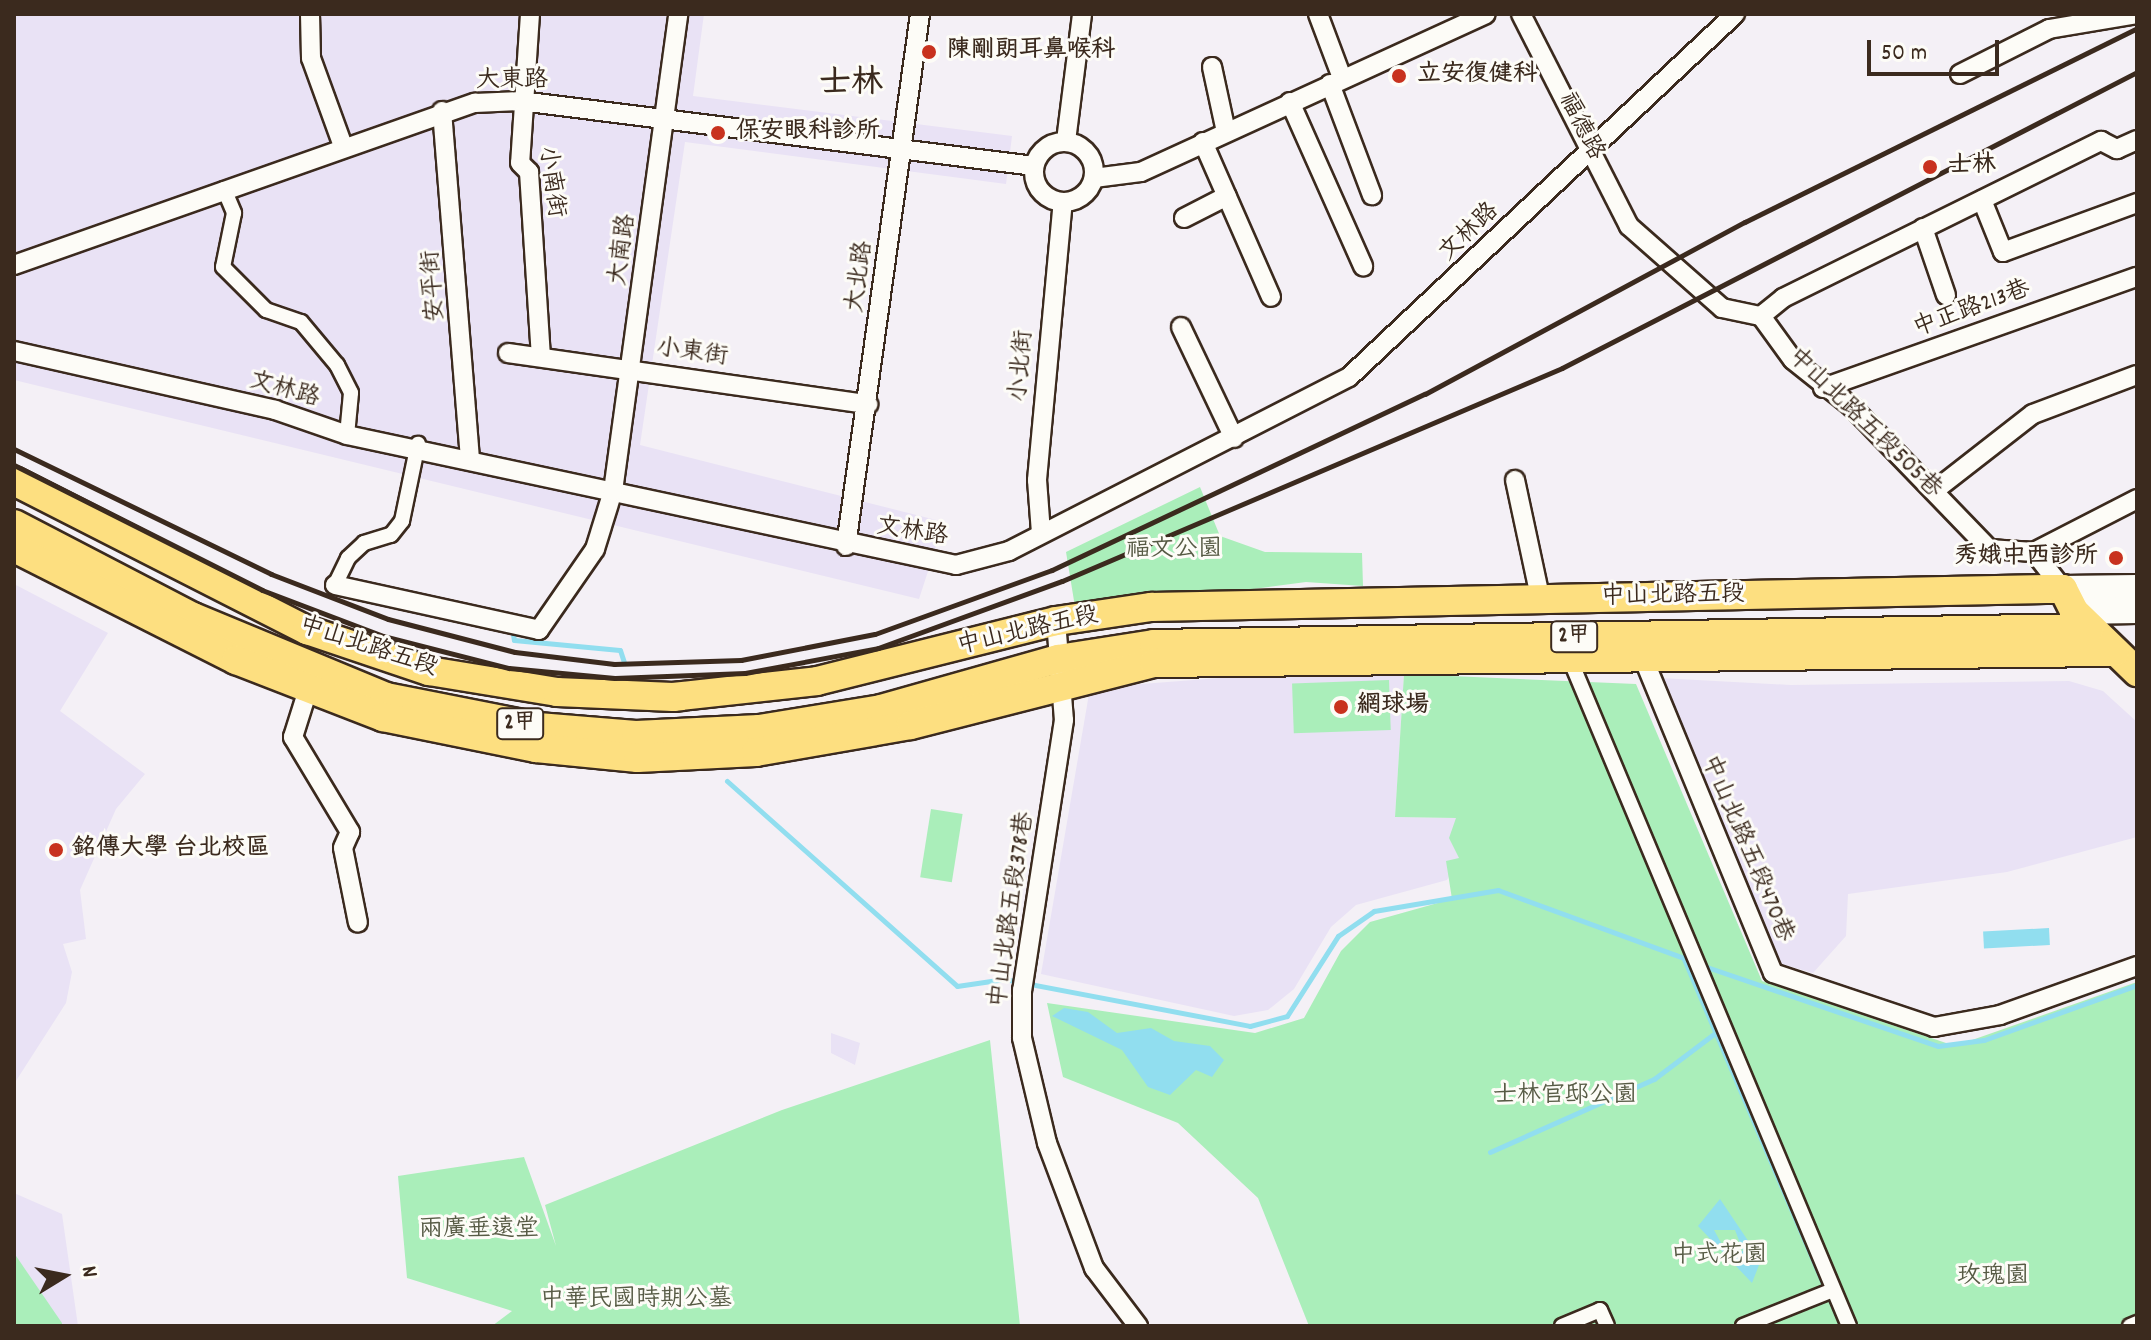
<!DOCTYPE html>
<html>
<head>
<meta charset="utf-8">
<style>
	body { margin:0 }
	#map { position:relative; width:2151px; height:1340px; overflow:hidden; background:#f4f0f6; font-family:Dekko,"LXGW WenKai TC",sans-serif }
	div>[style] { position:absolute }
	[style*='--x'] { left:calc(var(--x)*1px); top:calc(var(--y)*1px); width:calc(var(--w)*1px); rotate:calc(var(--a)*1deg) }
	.built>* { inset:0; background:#e9e2f5 }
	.green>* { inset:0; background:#aaeeba; transform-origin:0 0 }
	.water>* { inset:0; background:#91deef; transform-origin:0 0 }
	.stream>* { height:5px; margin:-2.5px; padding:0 2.5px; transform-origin:2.5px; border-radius:2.5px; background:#91deef }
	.roads { filter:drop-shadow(2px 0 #3b2a1e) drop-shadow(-2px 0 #3b2a1e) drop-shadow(0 2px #3b2a1e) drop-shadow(0 -2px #3b2a1e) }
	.pedestrian>* { height:14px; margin:-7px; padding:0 7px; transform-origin:7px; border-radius:7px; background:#fdfcf7 }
	.minor>* { height:18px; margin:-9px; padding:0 9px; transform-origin:9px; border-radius:9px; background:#fdfcf7 }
	.minor>.ring { margin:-9px; padding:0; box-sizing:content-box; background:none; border:18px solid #fdfcf7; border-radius:50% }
	.secondary>* { height:26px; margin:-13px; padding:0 13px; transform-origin:13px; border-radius:13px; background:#fdfcf7 }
	.primary>* { height:28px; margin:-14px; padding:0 14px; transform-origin:14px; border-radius:14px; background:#fddf80 }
	.rail>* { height:5px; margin:-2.5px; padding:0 2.5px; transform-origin:2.5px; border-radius:2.5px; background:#3b2a1e }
	.dots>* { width:22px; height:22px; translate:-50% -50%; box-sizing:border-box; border:4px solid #fdfcf7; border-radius:50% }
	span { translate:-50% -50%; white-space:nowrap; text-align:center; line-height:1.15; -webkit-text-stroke:6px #fdfcf7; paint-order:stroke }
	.shield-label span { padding:2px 6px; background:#fdfcf7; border:2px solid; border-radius:6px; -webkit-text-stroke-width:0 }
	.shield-label { font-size:22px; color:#3b2a1e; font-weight:700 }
	.poi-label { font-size:24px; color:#3b2a1e; font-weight:700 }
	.left { translate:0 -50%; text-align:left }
	.right { translate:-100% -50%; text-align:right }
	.street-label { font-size:24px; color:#3b2a1e }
	.park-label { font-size:24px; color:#575b45 }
	.district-label { font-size:32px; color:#3b2a1e; font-weight:700 }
	.frame { position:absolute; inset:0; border:16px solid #3b2a1e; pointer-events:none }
	.north { position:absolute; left:24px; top:1236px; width:80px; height:80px; -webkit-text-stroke:6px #fdfcf7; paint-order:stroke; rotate:80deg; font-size:22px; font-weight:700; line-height:32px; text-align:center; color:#3b2a1e }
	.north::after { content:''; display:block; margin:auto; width:28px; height:36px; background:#3b2a1e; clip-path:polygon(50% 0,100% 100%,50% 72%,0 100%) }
	.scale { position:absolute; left:1867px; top:40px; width:132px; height:36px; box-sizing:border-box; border:4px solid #3b2a1e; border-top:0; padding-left:10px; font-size:24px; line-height:28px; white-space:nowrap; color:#3b2a1e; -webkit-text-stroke:6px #fdfcf7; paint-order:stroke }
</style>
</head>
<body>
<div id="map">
	<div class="built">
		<div style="clip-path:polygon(14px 14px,704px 14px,693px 96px,1012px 136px,1006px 184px,685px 142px,640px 445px,944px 522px,919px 599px,14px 380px)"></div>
		<div style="clip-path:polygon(14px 584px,108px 633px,60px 711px,145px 774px,116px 809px,80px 890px,86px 939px,63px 944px,72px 972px,66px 1003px,14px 1084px)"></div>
		<div style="clip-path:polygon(1271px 674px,1404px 674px,1395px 817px,1456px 818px,1459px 858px,1447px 880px,1356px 905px,1331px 927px,1294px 989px,1268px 1010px,1234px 1016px,1041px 974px,1090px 688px)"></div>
		<div style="clip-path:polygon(1660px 678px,1791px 685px,2069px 681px,2103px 691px,2137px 722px,2137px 837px,2007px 872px,1848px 894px,1846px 936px,1813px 973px,1775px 962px)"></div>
		<div style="clip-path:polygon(831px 1033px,860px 1043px,855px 1065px,831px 1053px)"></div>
		<div style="clip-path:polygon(14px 1193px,62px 1214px,78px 1326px,14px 1326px)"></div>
	</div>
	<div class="green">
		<div style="clip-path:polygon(1200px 487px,1220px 536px,1265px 552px,1362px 553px,1363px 586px,1306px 582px,1076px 613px,1066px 552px)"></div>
		<div style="clip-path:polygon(1404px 674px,1636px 684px,1762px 981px,1955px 1046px,2137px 982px,2137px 1326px,1309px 1326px,1258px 1198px,1178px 1123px,1063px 1077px,1047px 1003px,1255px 1033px,1304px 1018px,1341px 951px,1370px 922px,1452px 899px,1446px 861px,1459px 858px,1449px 838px,1456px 818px,1395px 817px)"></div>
		<div style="left:1389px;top:680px;width:50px;height:97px;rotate:88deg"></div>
		<div style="left:931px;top:809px;width:32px;height:69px;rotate:9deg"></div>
		<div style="clip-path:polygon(990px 1040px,1020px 1326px,492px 1326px,512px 1311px,407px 1278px,398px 1176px,524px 1157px,556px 1246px,545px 1205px,782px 1110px)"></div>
		<div style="clip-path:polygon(14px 1253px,62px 1323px,62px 1326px,14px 1326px)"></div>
	</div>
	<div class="water">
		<div style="left:2049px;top:928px;width:17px;height:66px;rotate:87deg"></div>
		<div style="clip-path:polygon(1064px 1008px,1088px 1012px,1117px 1033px,1151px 1028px,1174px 1041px,1210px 1046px,1224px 1060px,1212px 1077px,1196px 1070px,1170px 1095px,1148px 1087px,1122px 1050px,1052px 1016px)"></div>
		<div style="clip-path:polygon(evenodd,1720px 1199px,1761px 1260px,1752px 1283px,1698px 1226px,1720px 1199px,1714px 1230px,1735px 1230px,1743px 1251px,1726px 1252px,1714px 1230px)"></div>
	</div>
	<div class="stream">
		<div style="--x:512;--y:628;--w:12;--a:81"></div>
		<div style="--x:514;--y:640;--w:106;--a:5.4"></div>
		<div style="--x:620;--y:650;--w:13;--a:72"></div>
		<div style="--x:727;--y:781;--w:308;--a:41.7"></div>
		<div style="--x:957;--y:986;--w:48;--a:-8.5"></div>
		<div style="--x:1004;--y:979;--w:250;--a:10.8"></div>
		<div style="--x:1250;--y:1026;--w:38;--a:-15"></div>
		<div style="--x:1287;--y:1016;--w:95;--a:-57.5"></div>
		<div style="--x:1338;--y:936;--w:44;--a:-34.8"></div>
		<div style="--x:1374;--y:911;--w:126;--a:-9.6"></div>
		<div style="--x:1498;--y:890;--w:207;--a:20.1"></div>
		<div style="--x:1684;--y:959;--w:391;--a:66.8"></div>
		<div style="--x:1701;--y:965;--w:250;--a:18.9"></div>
		<div style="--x:1938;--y:1046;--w:46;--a:-7.4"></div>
		<div style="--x:1984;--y:1040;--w:163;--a:-19.8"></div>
		<div style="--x:1490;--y:1152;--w:180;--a:-24"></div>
		<div style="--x:1654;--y:1079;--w:76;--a:-37"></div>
	</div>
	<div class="roads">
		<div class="pedestrian">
			<div style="--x:224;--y:189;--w:26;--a:67"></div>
			<div style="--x:234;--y:213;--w:55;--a:101.5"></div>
			<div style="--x:223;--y:267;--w:61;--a:45"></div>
			<div style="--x:266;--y:310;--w:37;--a:19"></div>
			<div style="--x:301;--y:322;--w:56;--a:50.1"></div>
			<div style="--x:337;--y:365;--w:31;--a:63"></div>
			<div style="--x:351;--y:393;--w:42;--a:95.4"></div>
			<div style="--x:335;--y:585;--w:30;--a:-64"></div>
			<div style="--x:348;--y:558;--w:22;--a:-43"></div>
			<div style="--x:364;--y:543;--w:28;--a:-17"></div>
			<div style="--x:391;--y:535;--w:18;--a:-52"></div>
			<div style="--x:402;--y:521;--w:79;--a:-78.3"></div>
			<div style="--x:1569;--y:657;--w:725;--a:67.29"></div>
			<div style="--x:1562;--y:1326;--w:41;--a:-22.8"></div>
			<div style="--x:1600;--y:1310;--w:17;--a:66"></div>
			<div style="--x:1743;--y:1326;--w:97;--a:-21.8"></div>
			<div style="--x:2130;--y:1326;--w:8;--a:-23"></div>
		</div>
		<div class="minor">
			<div style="--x:310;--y:14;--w:44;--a:88.7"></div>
			<div style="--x:311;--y:58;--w:94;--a:70"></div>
			<div style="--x:530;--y:14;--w:149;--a:93.8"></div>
			<div style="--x:520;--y:163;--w:13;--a:45"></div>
			<div style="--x:529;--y:172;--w:185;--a:86.3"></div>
			<div style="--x:1318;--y:14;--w:68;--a:69.4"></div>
			<div style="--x:1521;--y:14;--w:238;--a:63"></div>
			<div style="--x:1629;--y:226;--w:124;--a:41.4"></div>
			<div style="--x:1722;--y:308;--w:40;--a:12"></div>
			<div style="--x:1761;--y:316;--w:54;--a:54"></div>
			<div style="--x:1793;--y:360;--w:75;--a:38.5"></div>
			<div style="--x:1852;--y:407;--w:197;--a:46"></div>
			<div style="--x:1989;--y:549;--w:45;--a:3.8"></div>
			<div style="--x:2034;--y:552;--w:47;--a:51.9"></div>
			<div style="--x:1212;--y:67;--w:66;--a:77.8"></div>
			<div style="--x:1960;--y:74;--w:100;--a:-26.8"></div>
			<div style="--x:2049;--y:29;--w:89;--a:-9.7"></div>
			<div style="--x:1330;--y:84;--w:119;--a:69.3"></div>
			<div style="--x:1290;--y:102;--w:180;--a:66"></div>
			<div style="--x:442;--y:111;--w:347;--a:85.4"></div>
			<div style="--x:1066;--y:141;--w:128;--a:-82.8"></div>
			<div class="ring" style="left:1034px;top:142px;width:42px;height:42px"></div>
			<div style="--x:1203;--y:142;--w:169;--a:66.3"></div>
			<div style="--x:1094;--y:178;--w:47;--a:-7.3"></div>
			<div style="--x:1141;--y:172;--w:379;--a:-24.6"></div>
			<div style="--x:1982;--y:200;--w:56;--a:68"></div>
			<div style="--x:2003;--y:252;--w:143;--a:-20.1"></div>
			<div style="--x:1184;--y:218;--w:48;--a:-27.1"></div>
			<div style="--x:1923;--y:228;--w:71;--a:71.1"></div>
			<div style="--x:14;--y:265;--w:489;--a:-19.4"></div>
			<div style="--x:475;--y:103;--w:46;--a:-2.5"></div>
			<div style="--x:521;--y:101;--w:517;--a:7.22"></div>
			<div style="--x:1761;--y:316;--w:28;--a:-39"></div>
			<div style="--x:1783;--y:298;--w:355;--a:-26.3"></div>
			<div style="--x:2101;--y:141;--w:18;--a:27"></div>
			<div style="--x:2117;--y:149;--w:22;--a:-24"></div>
			<div style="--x:1181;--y:327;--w:123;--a:64.5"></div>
			<div style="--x:14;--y:351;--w:268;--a:12.7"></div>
			<div style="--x:275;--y:410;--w:76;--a:19.1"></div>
			<div style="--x:347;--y:435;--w:623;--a:12.05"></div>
			<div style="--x:956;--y:565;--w:55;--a:-14.8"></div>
			<div style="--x:1009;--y:551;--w:382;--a:-27.1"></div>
			<div style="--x:1349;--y:377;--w:530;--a:-43.24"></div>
			<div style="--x:508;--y:353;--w:364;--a:8.1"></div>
			<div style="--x:1823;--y:388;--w:333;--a:-19.5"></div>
			<div style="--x:1515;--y:480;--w:124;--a:77.9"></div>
			<div style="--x:1934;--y:491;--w:125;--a:-37.9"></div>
			<div style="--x:2033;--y:414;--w:111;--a:-20.6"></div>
			<div style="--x:1041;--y:533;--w:53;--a:-94.3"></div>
			<div style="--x:1037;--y:480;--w:279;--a:-84.7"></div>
			<div style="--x:846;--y:546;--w:537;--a:-82.08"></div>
			<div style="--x:2034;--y:552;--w:116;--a:-27.2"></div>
			<div style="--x:335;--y:585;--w:209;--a:12.4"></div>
			<div style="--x:539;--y:630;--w:98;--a:-55.3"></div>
			<div style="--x:595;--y:549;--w:61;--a:-72.8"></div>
			<div style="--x:613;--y:491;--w:481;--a:-82.2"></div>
			<div style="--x:1056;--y:621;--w:99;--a:85.4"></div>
			<div style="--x:1064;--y:720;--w:273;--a:98.8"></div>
			<div style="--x:1022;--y:990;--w:48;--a:90"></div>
			<div style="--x:1022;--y:1038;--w:108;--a:76.6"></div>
			<div style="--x:1047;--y:1143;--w:134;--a:69.4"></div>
			<div style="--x:1094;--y:1268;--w:73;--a:52.8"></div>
			<div style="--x:1642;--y:655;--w:344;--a:67.6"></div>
			<div style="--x:1773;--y:973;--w:170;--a:18.5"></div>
			<div style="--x:1934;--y:1027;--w:67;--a:-10.3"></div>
			<div style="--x:2000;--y:1015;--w:145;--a:-19.7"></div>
			<div style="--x:311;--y:680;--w:60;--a:107.5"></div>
			<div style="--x:293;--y:737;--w:111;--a:59"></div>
			<div style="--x:350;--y:832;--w:17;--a:114"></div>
			<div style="--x:343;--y:848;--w:76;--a:78.7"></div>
		</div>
		<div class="secondary">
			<div style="--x:2063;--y:589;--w:74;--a:-0.8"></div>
			<div style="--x:2074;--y:611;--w:63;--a:-0.9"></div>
		</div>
		<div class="primary">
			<div style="--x:14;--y:481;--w:329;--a:27"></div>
			<div style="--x:307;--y:630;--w:129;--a:18.6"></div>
			<div style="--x:429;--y:671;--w:130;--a:9.3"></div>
			<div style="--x:557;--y:692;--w:116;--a:2.5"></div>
			<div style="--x:673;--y:697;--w:145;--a:-6.3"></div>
			<div style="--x:817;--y:681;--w:246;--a:-14.1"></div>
			<div style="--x:1056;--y:621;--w:96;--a:-8.4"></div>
			<div style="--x:1151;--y:607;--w:895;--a:-1.15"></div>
			<div style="--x:2046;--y:589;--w:17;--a:0"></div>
			<div style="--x:2063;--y:589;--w:25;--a:63"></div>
			<div style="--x:2074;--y:611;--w:88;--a:44.1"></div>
			<div style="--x:14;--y:524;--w:202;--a:27.5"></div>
			<div style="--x:193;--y:617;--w:209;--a:22.5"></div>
			<div style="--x:386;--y:697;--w:155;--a:11.2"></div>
			<div style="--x:538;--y:727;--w:98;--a:4.7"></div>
			<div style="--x:636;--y:735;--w:123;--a:-2.8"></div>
			<div style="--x:759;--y:729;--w:124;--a:-9.3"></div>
			<div style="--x:881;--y:709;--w:184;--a:-15.8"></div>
			<div style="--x:1058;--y:659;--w:97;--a:-8.9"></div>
			<div style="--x:1154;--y:644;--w:936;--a:-0.98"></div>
			<div style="--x:14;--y:548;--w:249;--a:26.8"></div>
			<div style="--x:236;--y:660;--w:158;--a:21.2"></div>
			<div style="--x:383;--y:717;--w:156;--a:11.5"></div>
			<div style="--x:536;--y:748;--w:102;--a:5.6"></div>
			<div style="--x:638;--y:758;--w:118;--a:-2.9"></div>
			<div style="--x:756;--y:752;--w:157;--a:-9.9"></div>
			<div style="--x:911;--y:725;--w:251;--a:-14.3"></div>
			<div style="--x:1154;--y:663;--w:961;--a:-0.66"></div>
		</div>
	</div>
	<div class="rail">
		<div style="--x:14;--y:449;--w:286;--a:25.9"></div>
		<div style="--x:271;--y:574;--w:125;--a:21"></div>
		<div style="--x:388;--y:619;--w:131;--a:14.6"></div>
		<div style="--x:515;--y:652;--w:100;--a:6.9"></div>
		<div style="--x:614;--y:664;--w:127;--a:-1.8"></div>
		<div style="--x:741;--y:660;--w:136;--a:-11"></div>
		<div style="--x:875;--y:634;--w:188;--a:-19.9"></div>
		<div style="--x:1052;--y:570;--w:412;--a:-25.3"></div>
		<div style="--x:1425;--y:394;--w:363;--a:-28.3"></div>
		<div style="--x:1745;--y:222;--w:437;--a:-26.3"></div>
		<div style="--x:14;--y:465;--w:278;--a:26.7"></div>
		<div style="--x:262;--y:590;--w:129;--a:20.8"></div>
		<div style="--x:383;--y:636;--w:130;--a:14.3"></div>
		<div style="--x:509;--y:668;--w:106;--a:5.4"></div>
		<div style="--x:615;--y:678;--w:130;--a:-2.2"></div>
		<div style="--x:745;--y:673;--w:135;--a:-10.6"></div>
		<div style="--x:878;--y:648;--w:196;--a:-20"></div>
		<div style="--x:1062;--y:581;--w:543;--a:-23.07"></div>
		<div style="--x:1562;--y:368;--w:647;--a:-27.24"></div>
	</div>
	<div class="dots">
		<div style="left:929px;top:52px;background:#c8321e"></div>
		<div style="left:1399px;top:76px;background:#c8321e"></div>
		<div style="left:718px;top:133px;background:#c8321e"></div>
		<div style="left:1930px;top:167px;background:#c8321e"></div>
		<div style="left:2116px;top:558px;background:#c8321e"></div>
		<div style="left:1341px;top:707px;background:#c8321e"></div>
		<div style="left:56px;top:850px;background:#c8321e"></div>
	</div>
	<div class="shield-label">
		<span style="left:1574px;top:637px">2甲</span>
		<span style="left:520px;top:724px">2甲</span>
	</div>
	<div class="poi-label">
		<span class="left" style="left:947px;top:52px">陳剛朗耳鼻喉科</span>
		<span class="left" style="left:1417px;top:76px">立安復健科</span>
		<span class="left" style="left:736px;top:133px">保安眼科診所</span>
		<span class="left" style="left:1948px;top:167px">士林</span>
		<span class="right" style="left:2098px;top:558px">秀娥中西診所</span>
		<span class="left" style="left:1357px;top:707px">網球場</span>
		<span class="left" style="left:72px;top:850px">銘傳大學 台北校區</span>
	</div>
	<div class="street-label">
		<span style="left:512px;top:82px">大東路</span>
		<span style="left:1580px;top:127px;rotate:63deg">福德路</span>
		<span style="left:550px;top:182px;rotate:82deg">小南街</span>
		<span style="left:1470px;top:233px;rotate:-44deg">文林路</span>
		<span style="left:624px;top:250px;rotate:-82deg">大南路</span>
		<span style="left:861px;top:277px;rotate:-82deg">大北路</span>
		<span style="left:435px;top:286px;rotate:-94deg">安平街</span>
		<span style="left:1972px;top:310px;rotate:-20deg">中正路213巷</span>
		<span style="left:692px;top:354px;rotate:8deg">小東街</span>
		<span style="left:1023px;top:366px;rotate:-85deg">小北街</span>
		<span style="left:284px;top:391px;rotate:16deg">文林路</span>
		<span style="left:1864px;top:424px;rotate:44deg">中山北路五段505巷</span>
		<span style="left:912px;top:533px;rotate:9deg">文林路</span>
		<span style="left:1673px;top:597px;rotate:-1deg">中山北路五段</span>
		<span style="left:1028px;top:632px;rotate:-13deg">中山北路五段</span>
		<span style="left:368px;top:648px;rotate:18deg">中山北路五段</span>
		<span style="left:1746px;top:849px;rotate:67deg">中山北路五段470巷</span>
		<span style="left:1013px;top:910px;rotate:-82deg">中山北路五段378巷</span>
	</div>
	<div class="park-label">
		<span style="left:1174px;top:551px">福文公園</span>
		<span style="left:1565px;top:1097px">士林官邸公園</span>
		<span style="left:479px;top:1231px">兩廣垂遠堂</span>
		<span style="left:1719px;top:1257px">中式花園</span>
		<span style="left:1993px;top:1278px">玫瑰園</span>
		<span style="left:636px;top:1301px">中華民國時期公墓</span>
	</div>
	<div class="district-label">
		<span style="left:851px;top:85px">士林</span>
	</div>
	<div class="frame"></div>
	<div class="north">N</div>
	<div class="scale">50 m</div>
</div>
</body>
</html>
